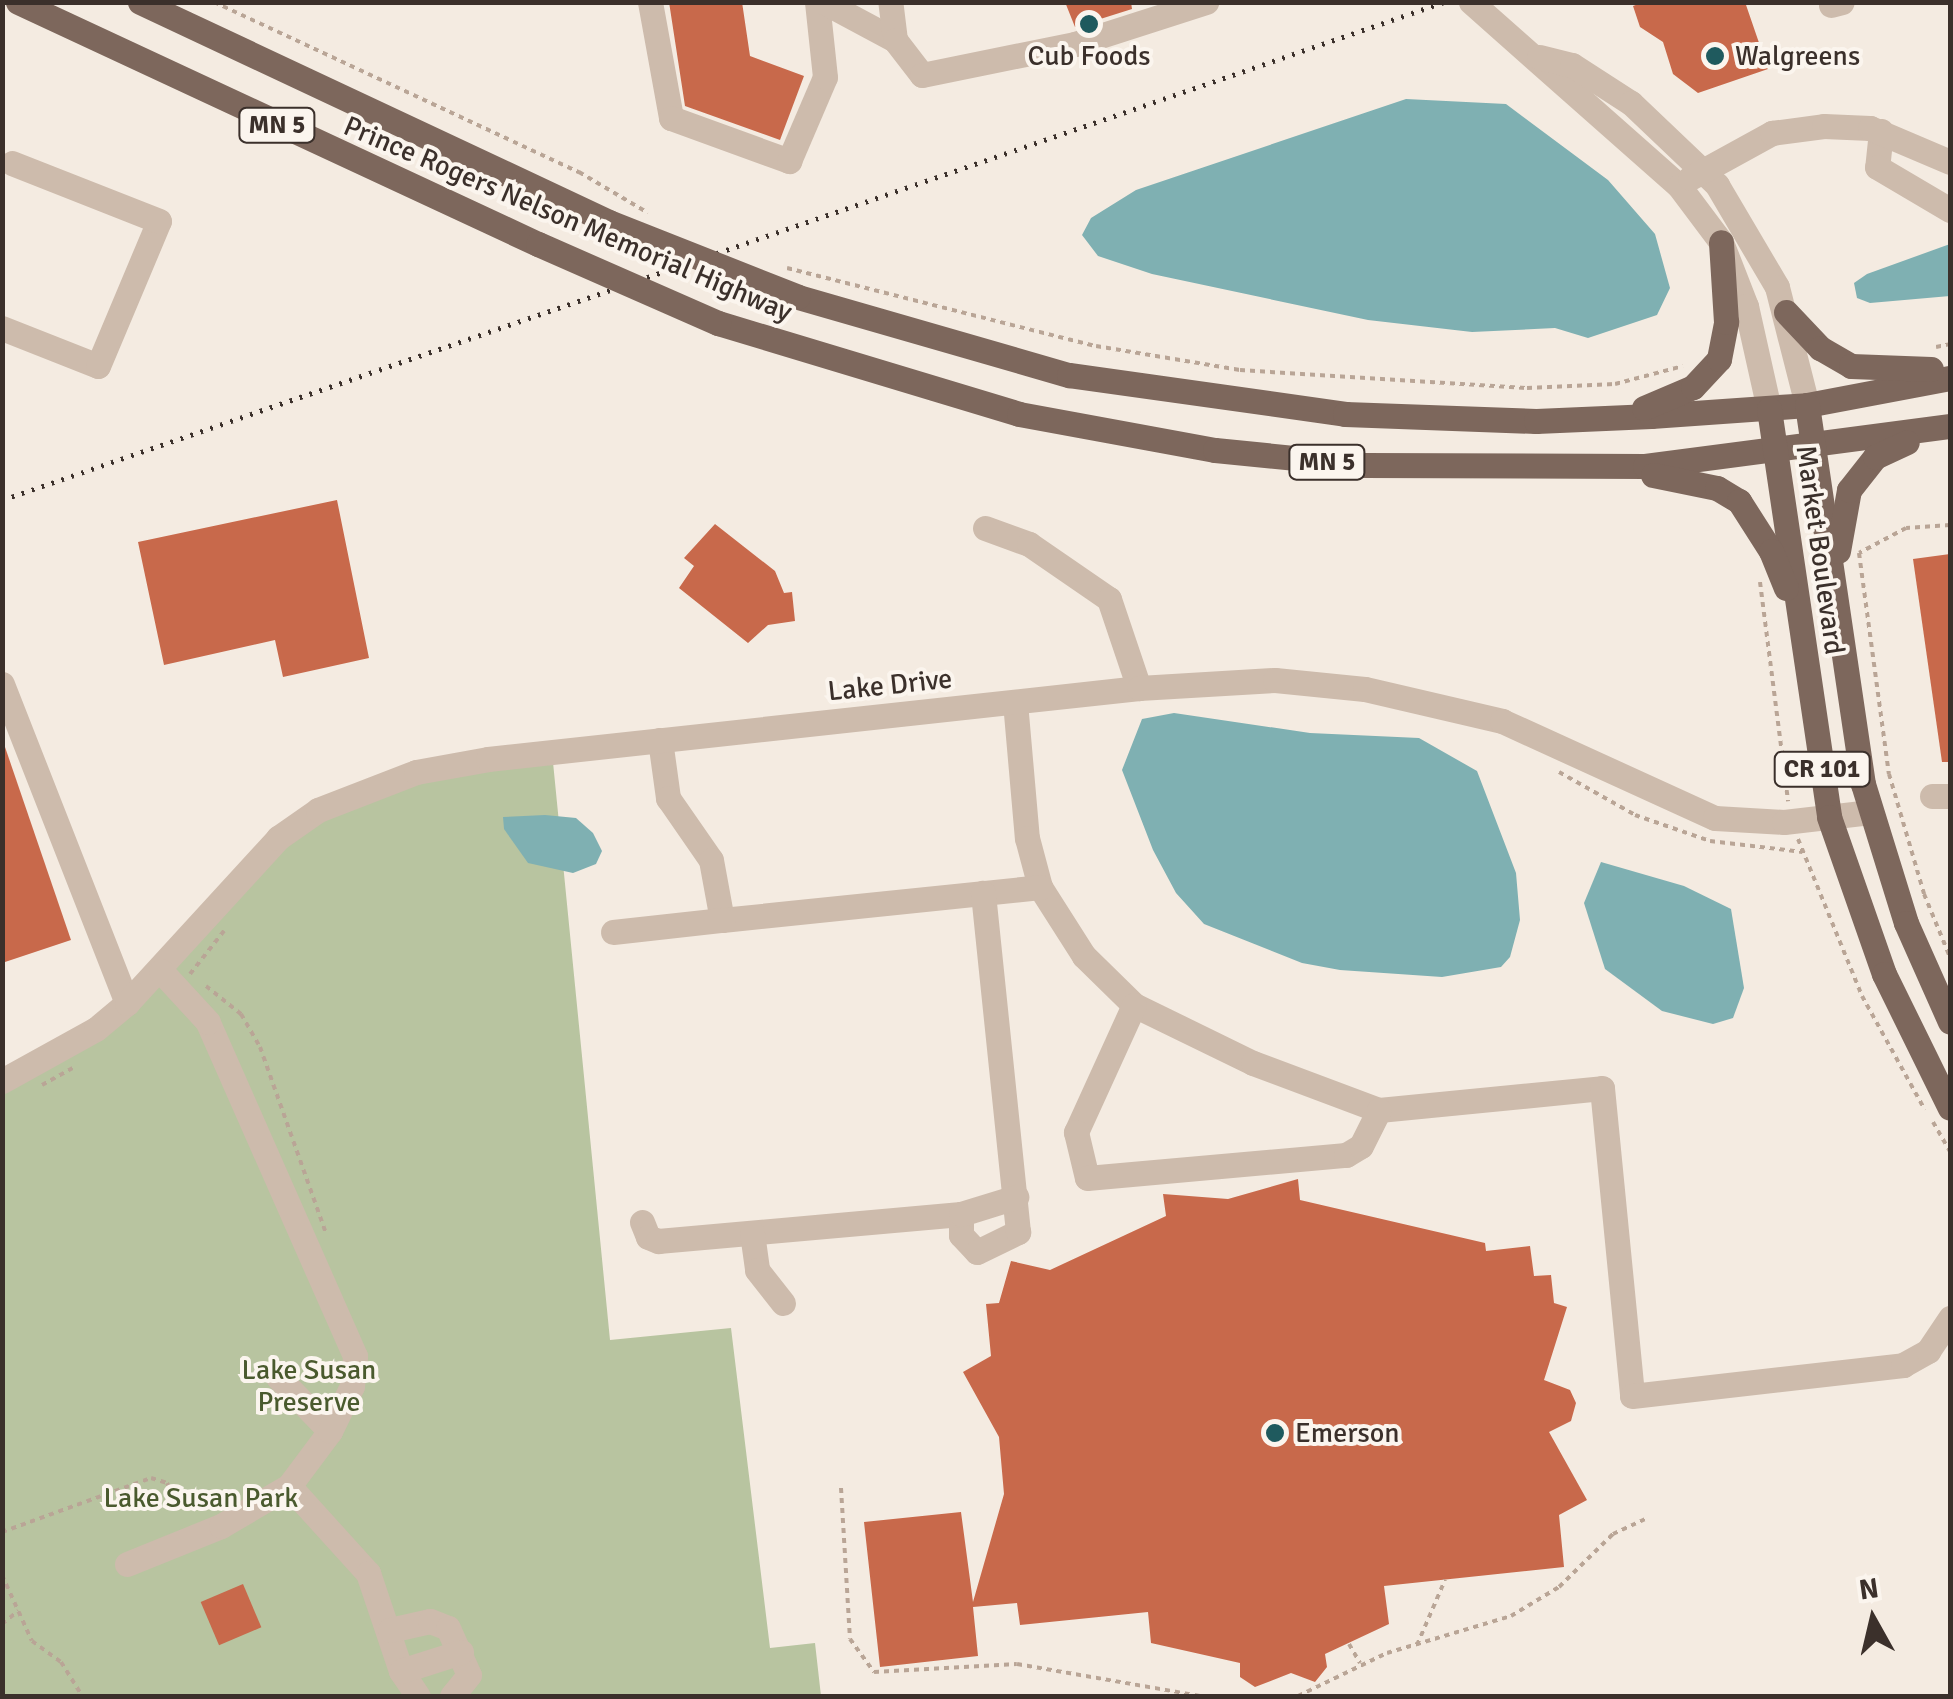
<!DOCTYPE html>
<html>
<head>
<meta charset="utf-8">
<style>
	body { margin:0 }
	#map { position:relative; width:1953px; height:1699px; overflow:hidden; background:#f4ebe1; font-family:Signika,sans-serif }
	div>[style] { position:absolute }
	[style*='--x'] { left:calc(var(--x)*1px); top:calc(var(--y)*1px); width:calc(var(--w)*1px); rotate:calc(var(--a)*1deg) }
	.green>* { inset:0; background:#b8c4a0 }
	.water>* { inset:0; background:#7fb0b2 }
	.building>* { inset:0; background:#c8694b; transform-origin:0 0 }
	.path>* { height:4px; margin-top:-2px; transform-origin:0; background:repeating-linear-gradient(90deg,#b9a596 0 5px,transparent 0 10px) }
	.minor>* { height:25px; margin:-12.5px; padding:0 12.5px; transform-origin:12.5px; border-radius:12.5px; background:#cdbbac }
	.major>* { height:25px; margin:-12.5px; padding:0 12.5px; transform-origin:12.5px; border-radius:12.5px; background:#7d675c }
	.rail>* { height:5px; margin-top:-2.5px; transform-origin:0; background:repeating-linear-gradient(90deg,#3b302b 0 2.5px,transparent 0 10.5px) }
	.major-bridge>* { height:25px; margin:-12.5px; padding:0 12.5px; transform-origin:12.5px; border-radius:12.5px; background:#7d675c }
	.dots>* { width:28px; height:28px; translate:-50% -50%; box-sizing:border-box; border:5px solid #fbf5ee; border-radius:50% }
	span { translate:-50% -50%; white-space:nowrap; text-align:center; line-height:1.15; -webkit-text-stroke:8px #fbf5ee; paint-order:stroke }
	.shield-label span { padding:2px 8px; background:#fbf5ee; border:2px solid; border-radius:8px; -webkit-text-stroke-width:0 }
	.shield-label { font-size:25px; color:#3b302b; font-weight:700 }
	.poi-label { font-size:28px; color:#3b302b }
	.left { translate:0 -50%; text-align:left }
	.street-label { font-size:28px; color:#3b302b }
	.park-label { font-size:28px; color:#4a5a2e }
	.frame { position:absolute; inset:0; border:5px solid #3b302b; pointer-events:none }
	.north { position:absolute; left:1823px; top:1569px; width:100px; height:100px; -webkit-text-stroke:8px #fbf5ee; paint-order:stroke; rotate:352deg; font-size:28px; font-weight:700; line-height:40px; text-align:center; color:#3b302b }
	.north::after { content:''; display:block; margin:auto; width:35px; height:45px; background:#3b302b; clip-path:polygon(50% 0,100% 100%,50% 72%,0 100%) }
</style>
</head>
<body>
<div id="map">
	<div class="green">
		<div style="clip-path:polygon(552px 752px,610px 1340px,731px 1328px,770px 1648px,815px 1643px,821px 1696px,3px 1696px,2px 1081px,96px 1029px,278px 838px,416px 772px)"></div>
	</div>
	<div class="water">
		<div style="clip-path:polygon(1406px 99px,1506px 104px,1608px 180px,1655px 234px,1670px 288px,1657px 315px,1588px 338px,1555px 328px,1472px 332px,1368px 320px,1152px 274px,1098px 256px,1082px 235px,1091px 218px,1136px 190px)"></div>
		<div style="clip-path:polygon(1950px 244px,1950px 296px,1870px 303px,1857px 298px,1854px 283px,1867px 274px)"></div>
		<div style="clip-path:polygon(1174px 713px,1310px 733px,1419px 738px,1477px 771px,1516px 873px,1520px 920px,1510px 957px,1501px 967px,1442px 977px,1340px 970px,1302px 963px,1204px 924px,1176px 893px,1153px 850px,1122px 770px,1142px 719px)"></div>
		<div style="clip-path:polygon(545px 815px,576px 818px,593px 833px,602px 851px,596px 864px,573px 873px,528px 863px,504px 829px,503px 817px)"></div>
		<div style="clip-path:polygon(1601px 862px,1684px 886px,1731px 909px,1744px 988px,1733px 1018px,1713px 1024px,1662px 1011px,1605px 969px,1584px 903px)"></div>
	</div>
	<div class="building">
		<div style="clip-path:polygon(669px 2px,742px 2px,750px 56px,804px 76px,780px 140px,685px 106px)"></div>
		<div style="clip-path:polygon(1065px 2px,1131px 2px,1132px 9px,1075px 27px)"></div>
		<div style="clip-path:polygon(1644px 2px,1745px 2px,1768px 69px,1698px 93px,1673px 74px,1663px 42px,1640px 27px,1633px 6px)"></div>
		<div style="clip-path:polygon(337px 500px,369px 658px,283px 677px,275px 640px,164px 665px,138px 542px)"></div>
		<div style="clip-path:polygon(715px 524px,775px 571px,784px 593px,792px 592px,795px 621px,768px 625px,748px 643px,679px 588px,694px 566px,684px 558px)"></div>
		<div style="clip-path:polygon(1950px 554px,1950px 762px,1942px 762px,1913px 559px)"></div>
		<div style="clip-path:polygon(5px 747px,71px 940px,2px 963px,2px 748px)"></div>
		<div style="clip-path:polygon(1298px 1179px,1300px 1200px,1485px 1243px,1486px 1251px,1530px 1246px,1534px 1276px,1551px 1275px,1554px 1303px,1567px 1307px,1544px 1380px,1570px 1390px,1576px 1403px,1571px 1421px,1549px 1432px,1587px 1500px,1559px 1515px,1564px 1567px,1384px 1586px,1389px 1624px,1325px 1654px,1327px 1667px,1315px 1682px,1291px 1673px,1255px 1687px,1240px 1677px,1240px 1663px,1151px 1643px,1148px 1612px,1020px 1625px,1017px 1603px,973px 1607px,978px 1656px,880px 1667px,864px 1522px,961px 1512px,973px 1602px,1004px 1494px,999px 1437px,963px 1372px,991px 1356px,986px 1304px,999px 1303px,1011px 1261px,1050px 1270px,1166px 1216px,1163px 1194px,1228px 1199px)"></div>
		<div style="left:243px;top:1584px;width:47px;height:46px;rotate:67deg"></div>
	</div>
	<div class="path">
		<div style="--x:214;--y:2;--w:403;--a:25"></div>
		<div style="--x:579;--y:172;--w:80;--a:30.7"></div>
		<div style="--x:787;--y:268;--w:319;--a:14.2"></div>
		<div style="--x:1096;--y:346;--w:146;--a:9.5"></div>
		<div style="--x:1240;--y:370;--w:288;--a:3.6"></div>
		<div style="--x:1527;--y:388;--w:88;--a:-2.6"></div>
		<div style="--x:1615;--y:384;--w:70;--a:-14.8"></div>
		<div style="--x:1936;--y:347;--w:14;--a:-12"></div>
		<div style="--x:1950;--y:525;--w:44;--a:176.1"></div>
		<div style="--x:1906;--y:528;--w:53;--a:152"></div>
		<div style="--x:1859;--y:553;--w:223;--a:82.3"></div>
		<div style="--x:1889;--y:774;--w:125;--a:73.7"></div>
		<div style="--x:1924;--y:894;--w:68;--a:67.6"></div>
		<div style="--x:1760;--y:582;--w:221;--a:82.7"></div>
		<div style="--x:1559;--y:772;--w:87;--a:29.5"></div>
		<div style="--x:1635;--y:815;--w:79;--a:19.1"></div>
		<div style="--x:1710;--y:841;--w:93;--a:6.8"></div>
		<div style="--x:1798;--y:839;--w:170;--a:67.8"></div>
		<div style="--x:1862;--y:996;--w:130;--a:61.1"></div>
		<div style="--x:190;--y:974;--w:55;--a:-51.7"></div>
		<div style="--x:206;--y:986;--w:45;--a:38.7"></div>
		<div style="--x:241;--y:1014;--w:38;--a:60"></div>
		<div style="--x:260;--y:1047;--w:197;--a:70.5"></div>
		<div style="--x:42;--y:1085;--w:35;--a:-29"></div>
		<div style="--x:1933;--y:1122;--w:34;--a:60"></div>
		<div style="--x:841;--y:1488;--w:151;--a:86.6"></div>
		<div style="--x:850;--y:1639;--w:41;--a:54"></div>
		<div style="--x:874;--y:1672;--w:143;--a:-3.2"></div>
		<div style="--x:1017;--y:1664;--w:187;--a:9.9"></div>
		<div style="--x:2;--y:1532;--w:158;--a:-19.9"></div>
		<div style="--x:151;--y:1478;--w:17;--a:17"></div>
		<div style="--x:167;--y:1483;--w:25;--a:61"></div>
		<div style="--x:2;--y:1575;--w:72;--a:65.6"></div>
		<div style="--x:32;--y:1641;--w:36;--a:36"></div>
		<div style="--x:61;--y:1662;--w:40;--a:58"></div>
		<div style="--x:2;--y:1624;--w:21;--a:-39"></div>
		<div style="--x:1349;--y:1644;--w:22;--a:60"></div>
		<div style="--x:1417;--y:1645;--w:71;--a:-66.7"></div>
		<div style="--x:1298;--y:1696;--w:99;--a:-25.8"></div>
		<div style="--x:1387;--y:1653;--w:129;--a:-16.6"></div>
		<div style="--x:1511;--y:1616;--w:56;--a:-31.1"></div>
		<div style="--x:1559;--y:1587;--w:76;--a:-44.5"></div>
		<div style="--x:1613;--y:1534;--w:38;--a:-25"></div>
	</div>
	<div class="minor">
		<div style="--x:650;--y:2;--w:118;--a:79.7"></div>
		<div style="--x:671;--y:118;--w:126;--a:20"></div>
		<div style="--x:789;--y:161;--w:91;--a:-66.8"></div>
		<div style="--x:825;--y:77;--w:75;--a:-96.1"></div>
		<div style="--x:824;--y:2;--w:81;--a:28.2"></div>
		<div style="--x:895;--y:40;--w:38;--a:-97"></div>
		<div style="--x:1471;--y:2;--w:278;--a:41.5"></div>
		<div style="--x:1679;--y:186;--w:70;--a:53.1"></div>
		<div style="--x:1721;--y:242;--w:69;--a:68.7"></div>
		<div style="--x:1746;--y:306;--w:106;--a:77.4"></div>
		<div style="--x:1831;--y:5;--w:11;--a:-15"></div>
		<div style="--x:895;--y:40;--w:44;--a:52.4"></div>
		<div style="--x:922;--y:75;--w:156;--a:-11.5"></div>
		<div style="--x:1075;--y:44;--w:138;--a:-17.8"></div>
		<div style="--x:1539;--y:57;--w:34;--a:14"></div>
		<div style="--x:1572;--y:65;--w:70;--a:32.8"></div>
		<div style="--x:1631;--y:103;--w:119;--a:43.6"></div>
		<div style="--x:1717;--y:185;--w:118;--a:59.5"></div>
		<div style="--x:1777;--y:287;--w:122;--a:75.7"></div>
		<div style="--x:1881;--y:131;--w:36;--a:96"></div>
		<div style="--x:1877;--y:167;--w:85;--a:30.5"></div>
		<div style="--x:1690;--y:178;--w:94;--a:-28.8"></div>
		<div style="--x:1772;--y:133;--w:52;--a:-7.7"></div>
		<div style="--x:1824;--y:126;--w:46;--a:2.5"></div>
		<div style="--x:1870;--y:128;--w:87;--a:23"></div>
		<div style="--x:2;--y:328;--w:103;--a:21.6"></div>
		<div style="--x:98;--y:366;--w:157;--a:-67.2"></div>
		<div style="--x:159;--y:221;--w:158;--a:-158.5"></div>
		<div style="--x:985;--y:528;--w:47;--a:20"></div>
		<div style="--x:1029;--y:544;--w:97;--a:34.5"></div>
		<div style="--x:1109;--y:599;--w:94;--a:71.4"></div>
		<div style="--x:2;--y:684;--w:343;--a:68.6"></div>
		<div style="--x:1015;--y:702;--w:137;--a:85"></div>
		<div style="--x:1027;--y:838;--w:51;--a:75.1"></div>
		<div style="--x:1040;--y:887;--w:82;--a:57.5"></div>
		<div style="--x:1084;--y:956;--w:70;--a:44.4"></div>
		<div style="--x:1134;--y:1005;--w:132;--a:26"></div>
		<div style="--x:1253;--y:1063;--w:134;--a:20.5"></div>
		<div style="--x:1379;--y:1110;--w:224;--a:-5.6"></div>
		<div style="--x:1602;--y:1088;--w:309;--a:84.4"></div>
		<div style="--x:1632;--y:1396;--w:273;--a:-6.5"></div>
		<div style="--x:1903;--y:1365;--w:29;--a:-29"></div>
		<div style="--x:1928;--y:1351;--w:40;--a:-56"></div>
		<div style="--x:660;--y:740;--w:59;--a:82.1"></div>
		<div style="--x:668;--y:798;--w:75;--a:55.3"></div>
		<div style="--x:711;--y:860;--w:61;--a:79.6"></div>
		<div style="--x:722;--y:920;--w:320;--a:-5.9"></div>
		<div style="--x:1932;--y:796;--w:18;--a:0"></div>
		<div style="--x:613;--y:932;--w:110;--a:-6.3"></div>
		<div style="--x:1134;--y:1005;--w:140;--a:114.5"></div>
		<div style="--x:1076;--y:1132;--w:47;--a:76.6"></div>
		<div style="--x:1087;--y:1178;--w:260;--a:-5.1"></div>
		<div style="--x:1346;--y:1155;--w:17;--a:-31"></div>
		<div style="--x:1361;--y:1146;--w:40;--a:-63.4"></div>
		<div style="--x:2;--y:1081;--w:107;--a:-29"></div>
		<div style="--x:96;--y:1029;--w:40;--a:-40"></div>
		<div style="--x:127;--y:1003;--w:224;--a:-47.5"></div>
		<div style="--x:278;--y:838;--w:49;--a:-35"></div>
		<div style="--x:318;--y:810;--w:105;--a:-21.2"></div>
		<div style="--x:416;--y:772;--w:73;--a:-10.2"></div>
		<div style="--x:488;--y:759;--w:655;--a:-6.22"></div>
		<div style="--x:1139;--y:688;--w:136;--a:-3.4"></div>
		<div style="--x:1275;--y:680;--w:90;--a:5.7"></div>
		<div style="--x:1365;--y:689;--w:141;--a:13.1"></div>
		<div style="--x:1502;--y:721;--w:234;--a:24.5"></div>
		<div style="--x:1715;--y:818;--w:69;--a:3.3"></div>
		<div style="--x:1784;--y:822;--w:87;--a:-6.6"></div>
		<div style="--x:961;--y:1214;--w:21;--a:90"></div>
		<div style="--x:961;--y:1235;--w:23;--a:47"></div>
		<div style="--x:977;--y:1252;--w:46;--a:-26"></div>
		<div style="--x:1018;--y:1232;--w:341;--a:-95.9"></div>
		<div style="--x:642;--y:1222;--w:16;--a:68"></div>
		<div style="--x:648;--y:1237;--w:11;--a:22"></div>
		<div style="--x:658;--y:1241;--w:304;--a:-5.1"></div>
		<div style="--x:961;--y:1214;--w:58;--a:-17.2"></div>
		<div style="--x:752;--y:1233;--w:37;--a:82"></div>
		<div style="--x:757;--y:1270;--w:42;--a:51.8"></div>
		<div style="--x:278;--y:1377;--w:75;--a:46.1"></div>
		<div style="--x:289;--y:1486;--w:118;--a:47.8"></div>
		<div style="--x:368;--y:1573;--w:103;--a:71.4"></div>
		<div style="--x:401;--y:1671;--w:30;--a:56"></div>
		<div style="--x:127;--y:1564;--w:101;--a:-22"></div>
		<div style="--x:221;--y:1526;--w:79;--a:-30.5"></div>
		<div style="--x:289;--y:1486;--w:69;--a:-53.3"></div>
		<div style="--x:330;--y:1431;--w:50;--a:-63.9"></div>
		<div style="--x:352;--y:1386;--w:30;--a:-84"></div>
		<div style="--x:355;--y:1356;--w:365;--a:-113.8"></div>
		<div style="--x:208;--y:1022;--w:69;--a:-132.7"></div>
		<div style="--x:390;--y:1630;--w:41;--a:-12.7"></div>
		<div style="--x:430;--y:1621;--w:19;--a:21"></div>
		<div style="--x:448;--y:1628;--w:51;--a:65.9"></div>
		<div style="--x:469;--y:1675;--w:27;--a:129"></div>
		<div style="--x:401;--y:1671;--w:63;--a:-17.6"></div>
	</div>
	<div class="major">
		<div style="--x:18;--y:2;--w:574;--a:24.96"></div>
		<div style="--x:140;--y:2;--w:518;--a:25.13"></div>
		<div style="--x:798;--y:297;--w:282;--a:16.1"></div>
		<div style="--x:1069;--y:375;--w:279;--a:8"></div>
		<div style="--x:1345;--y:414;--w:191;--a:2.1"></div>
		<div style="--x:1536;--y:421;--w:115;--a:-2.5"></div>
		<div style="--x:1651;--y:416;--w:156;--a:-4"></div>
		<div style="--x:1807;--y:405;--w:146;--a:-10.7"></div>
		<div style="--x:1786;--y:312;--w:50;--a:46.6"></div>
		<div style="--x:1820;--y:348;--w:36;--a:30"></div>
		<div style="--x:1851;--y:366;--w:80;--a:2.1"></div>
		<div style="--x:718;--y:323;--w:314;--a:16.8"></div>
		<div style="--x:1019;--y:414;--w:199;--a:10.4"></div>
		<div style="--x:1215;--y:450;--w:150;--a:5.7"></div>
		<div style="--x:1364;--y:465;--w:281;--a:0.2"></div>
		<div style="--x:1645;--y:466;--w:308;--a:-7.5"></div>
		<div style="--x:1807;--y:405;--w:383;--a:81.6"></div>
		<div style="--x:1863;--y:784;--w:145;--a:72.8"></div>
		<div style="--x:1906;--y:923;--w:108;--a:66"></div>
		<div style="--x:1644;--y:408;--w:53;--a:-23.2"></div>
		<div style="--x:1693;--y:387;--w:38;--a:-47"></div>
		<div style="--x:1719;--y:359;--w:38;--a:-79"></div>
		<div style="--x:1726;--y:322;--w:80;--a:-93.6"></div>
		<div style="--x:1769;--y:409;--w:412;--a:81.6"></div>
		<div style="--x:1829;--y:817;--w:166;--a:70.7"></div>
		<div style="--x:1884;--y:974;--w:149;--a:63.8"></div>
		<div style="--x:1653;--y:475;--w:65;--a:11.5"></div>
		<div style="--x:1717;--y:488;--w:26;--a:31"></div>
		<div style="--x:1739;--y:501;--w:59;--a:57.4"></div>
		<div style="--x:1771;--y:551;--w:40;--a:68"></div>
		<div style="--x:1838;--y:551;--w:62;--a:-79.8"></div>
		<div style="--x:1849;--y:490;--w:42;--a:-51.8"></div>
		<div style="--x:1875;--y:457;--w:35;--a:-25"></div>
	</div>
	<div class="rail">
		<div style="--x:2;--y:500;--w:1526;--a:-19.05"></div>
	</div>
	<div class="major-bridge">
		<div style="--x:609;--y:222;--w:203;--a:21.6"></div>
		<div style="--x:538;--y:244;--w:197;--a:23.7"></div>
	</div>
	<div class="dots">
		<div style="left:1089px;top:24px;background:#1f5a5e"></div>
		<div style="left:1715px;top:56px;background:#1f5a5e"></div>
		<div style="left:1275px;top:1433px;background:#1f5a5e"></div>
	</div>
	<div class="shield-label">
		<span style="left:277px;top:125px">MN 5</span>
		<span style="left:1327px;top:462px">MN 5</span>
		<span style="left:1822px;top:769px">CR 101</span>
	</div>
	<div class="poi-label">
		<span style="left:1089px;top:56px">Cub Foods</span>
		<span class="left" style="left:1735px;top:56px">Walgreens</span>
		<span class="left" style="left:1295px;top:1433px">Emerson</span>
	</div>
	<div class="street-label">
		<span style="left:568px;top:219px;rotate:23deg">Prince Rogers Nelson Memorial Highway</span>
		<span style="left:1820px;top:550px;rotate:82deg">Market Boulevard</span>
		<span style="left:890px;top:685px;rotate:-6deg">Lake Drive</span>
	</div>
	<div class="park-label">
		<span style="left:309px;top:1386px">Lake Susan<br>Preserve</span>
		<span style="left:201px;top:1498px">Lake Susan Park</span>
	</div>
	<div class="frame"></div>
	<div class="north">N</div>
</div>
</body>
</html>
